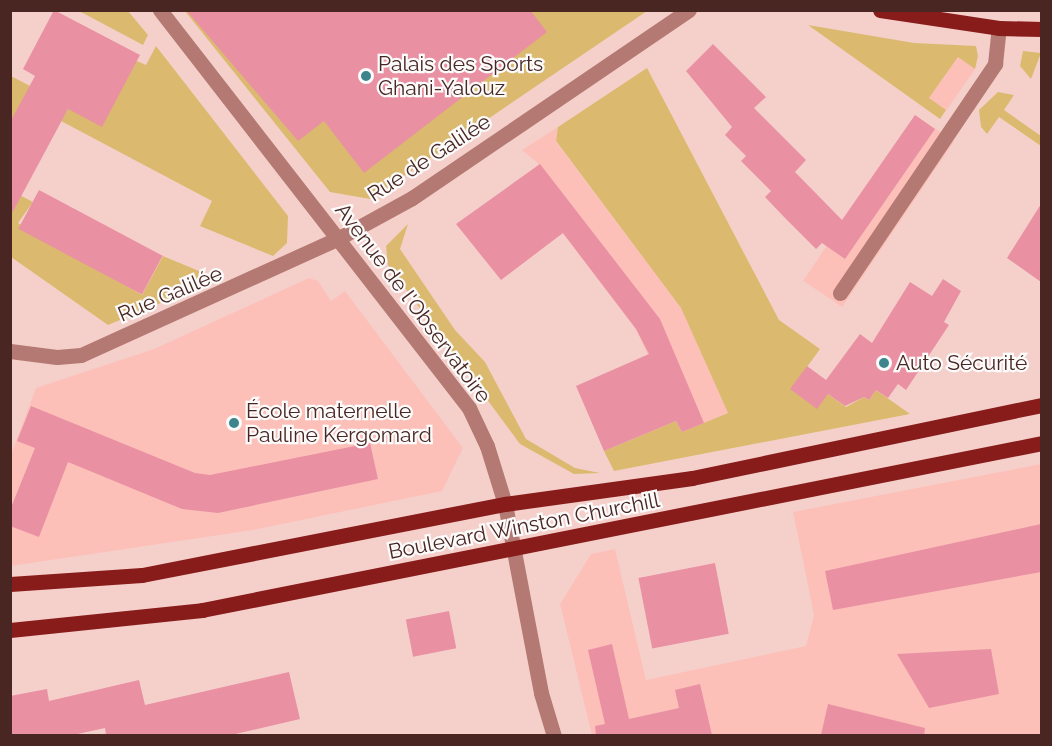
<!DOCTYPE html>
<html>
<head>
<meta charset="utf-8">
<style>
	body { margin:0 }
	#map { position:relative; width:1052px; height:746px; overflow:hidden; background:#f5d0cb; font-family:Raleway,sans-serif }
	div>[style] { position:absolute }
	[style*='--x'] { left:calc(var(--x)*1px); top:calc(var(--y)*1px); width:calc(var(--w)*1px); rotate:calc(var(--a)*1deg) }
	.built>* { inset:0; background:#fcc0b9; transform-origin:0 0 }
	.green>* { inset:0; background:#dbba6f }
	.building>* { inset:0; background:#e990a3; transform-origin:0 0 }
	.minor>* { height:15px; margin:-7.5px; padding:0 7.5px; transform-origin:7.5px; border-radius:7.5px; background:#b47972 }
	.major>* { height:15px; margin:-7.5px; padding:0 7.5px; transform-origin:7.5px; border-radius:7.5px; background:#881c1b }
	.dots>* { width:16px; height:16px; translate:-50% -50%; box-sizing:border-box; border:3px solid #fbfbfb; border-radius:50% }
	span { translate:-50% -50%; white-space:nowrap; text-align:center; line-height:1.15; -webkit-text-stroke:4.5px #fbfbfb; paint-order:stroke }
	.poi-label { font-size:21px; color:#492622 }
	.left { translate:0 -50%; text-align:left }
	.street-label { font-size:21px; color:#492622 }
	.frame { position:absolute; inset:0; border:12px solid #492622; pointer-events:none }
</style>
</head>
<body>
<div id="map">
	<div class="built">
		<div style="left:958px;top:57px;width:21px;height:51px;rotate:35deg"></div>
		<div style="left:915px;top:115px;width:47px;height:200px;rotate:34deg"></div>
		<div style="clip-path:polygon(558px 127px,556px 142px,681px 308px,728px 413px,682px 432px,636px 329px,521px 179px,539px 164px,522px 150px)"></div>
		<div style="clip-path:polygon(309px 278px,318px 281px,331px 301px,345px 291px,463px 448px,442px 491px,253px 530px,11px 566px,10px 457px,36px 388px,154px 349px)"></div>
		<div style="clip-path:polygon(1041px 464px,1041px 735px,592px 735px,560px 604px,591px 554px,615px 549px,646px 680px,806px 646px,814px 615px,793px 512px)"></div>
	</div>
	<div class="green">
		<div style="clip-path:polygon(79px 11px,128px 11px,148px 35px,143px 45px)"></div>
		<div style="clip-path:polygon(185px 11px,647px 11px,370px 199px,330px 192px)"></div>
		<div style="clip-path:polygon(808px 25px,914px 43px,976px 46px,978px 56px,975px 69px,958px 57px,929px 98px,946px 110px,940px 119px)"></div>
		<div style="clip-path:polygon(156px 46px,288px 216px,287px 243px,273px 256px,200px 226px,212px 201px,61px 121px,68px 109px,137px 61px,146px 65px)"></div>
		<div style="clip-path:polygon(1023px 51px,1041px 53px,1031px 79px,1020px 66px)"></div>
		<div style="clip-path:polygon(647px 68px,779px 320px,820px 349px,791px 389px,828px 394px,846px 407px,864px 397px,869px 400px,876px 390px,910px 414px,614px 471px,604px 451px,676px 421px,682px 432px,728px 413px,681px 308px,556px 141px,558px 127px)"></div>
		<div style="clip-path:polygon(11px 76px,30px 86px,11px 122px)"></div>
		<div style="clip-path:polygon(998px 92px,1014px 95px,1004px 110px,1041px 136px,1041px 146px,999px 117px,987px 134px,981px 127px,979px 110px)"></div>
		<div style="clip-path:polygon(10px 190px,33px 202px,18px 223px,142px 295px,163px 256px,218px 279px,108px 325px,11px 257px)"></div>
		<div style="clip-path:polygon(408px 224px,400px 249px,455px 330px,485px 362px,526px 439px,575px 468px,600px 473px,574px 474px,520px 444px,388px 265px,386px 246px)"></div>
	</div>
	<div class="building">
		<div style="clip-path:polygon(54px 10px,140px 55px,102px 127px,68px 109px,10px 217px,10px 122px,35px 76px,23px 69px)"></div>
		<div style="clip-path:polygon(186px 10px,530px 10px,547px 32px,364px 173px,324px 121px,298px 141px)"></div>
		<div style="clip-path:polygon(713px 44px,766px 97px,754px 108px,806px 160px,795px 172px,842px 220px,915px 115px,935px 129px,845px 259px,822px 243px,816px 249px,786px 219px,765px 197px,771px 191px,741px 161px,746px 156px,725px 135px,732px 127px,686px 71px)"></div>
		<div style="clip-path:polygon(540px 164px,660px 319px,704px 423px,682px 432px,676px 421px,604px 451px,576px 386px,649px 354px,636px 329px,563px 233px,501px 280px,456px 224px)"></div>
		<div style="left:39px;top:190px;width:140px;height:44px;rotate:28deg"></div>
		<div style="clip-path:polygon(1041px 204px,1041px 282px,1007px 258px)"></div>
		<div style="clip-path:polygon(943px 279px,961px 291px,944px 322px,949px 325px,906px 390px,898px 384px,888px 398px,876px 390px,869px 400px,864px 397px,845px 406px,828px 394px,817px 409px,790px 389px,807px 366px,826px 380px,860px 334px,872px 343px,910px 282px,932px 296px)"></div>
		<div style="clip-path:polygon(31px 406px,195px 473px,210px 475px,370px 443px,378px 479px,218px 513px,182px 509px,68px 462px,39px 537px,10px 526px,10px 510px,35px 448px,17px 441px)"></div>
		<div style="clip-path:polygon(1041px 524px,1041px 572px,833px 610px,825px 571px)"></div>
		<div style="left:715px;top:563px;width:72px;height:78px;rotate:79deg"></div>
		<div style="left:449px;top:611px;width:38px;height:44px;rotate:79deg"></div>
		<div style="clip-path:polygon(612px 644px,629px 719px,679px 708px,675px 690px,700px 684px,712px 735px,596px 735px,595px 726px,605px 724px,588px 650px)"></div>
		<div style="clip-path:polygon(991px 649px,999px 694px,929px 708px,897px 654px)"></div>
		<div style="clip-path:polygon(289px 672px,300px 719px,231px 735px,106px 735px,105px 728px,73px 735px,10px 735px,10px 696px,47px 689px,49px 701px,139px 680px,145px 705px)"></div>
		<div style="clip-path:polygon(828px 704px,925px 728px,924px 735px,821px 735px)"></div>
	</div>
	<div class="minor">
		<div style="--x:160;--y:10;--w:504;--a:52.17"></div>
		<div style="--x:469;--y:408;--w:42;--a:64.7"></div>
		<div style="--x:487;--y:446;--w:61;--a:72.8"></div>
		<div style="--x:505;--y:504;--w:192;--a:79.2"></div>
		<div style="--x:541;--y:693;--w:45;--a:73.2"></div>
		<div style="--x:840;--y:293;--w:277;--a:-55.9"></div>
		<div style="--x:995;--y:64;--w:36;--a:-84"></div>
		<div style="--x:10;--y:351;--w:47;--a:7.3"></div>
		<div style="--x:57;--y:357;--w:24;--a:-5"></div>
		<div style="--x:81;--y:355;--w:283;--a:-24.4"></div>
		<div style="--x:339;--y:238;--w:83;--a:-28.7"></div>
		<div style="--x:412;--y:198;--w:335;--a:-34.2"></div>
	</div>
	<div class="major">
		<div style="--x:880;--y:10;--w:120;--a:8.6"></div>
		<div style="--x:999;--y:28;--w:43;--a:1.3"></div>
		<div style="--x:10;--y:584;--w:132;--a:-3.9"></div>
		<div style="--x:142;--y:575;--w:370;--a:-11.1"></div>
		<div style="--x:505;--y:504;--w:189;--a:-7.9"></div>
		<div style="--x:692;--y:478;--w:358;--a:-11.8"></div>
		<div style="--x:10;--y:630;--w:193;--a:-5.9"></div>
		<div style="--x:202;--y:610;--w:856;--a:-11.24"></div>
	</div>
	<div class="dots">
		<div style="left:366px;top:76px;background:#3d848d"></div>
		<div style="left:884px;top:363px;background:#3d848d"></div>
		<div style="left:234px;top:423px;background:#3d848d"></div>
	</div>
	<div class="poi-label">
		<span class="left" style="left:378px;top:76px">Palais des Sports<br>Ghani-Yalouz</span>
		<span class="left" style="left:896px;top:363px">Auto Sécurité</span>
		<span class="left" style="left:246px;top:423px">École maternelle<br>Pauline Kergomard</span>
	</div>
	<div class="street-label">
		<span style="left:429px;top:158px;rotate:-33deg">Rue de Galilée</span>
		<span style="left:170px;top:294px;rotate:-23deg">Rue Galilée</span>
		<span style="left:413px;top:303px;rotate:53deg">Avenue de l'Observatoire</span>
		<span style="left:524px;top:526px;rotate:-11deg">Boulevard Winston Churchill</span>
	</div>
	<div class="frame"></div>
</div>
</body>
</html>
